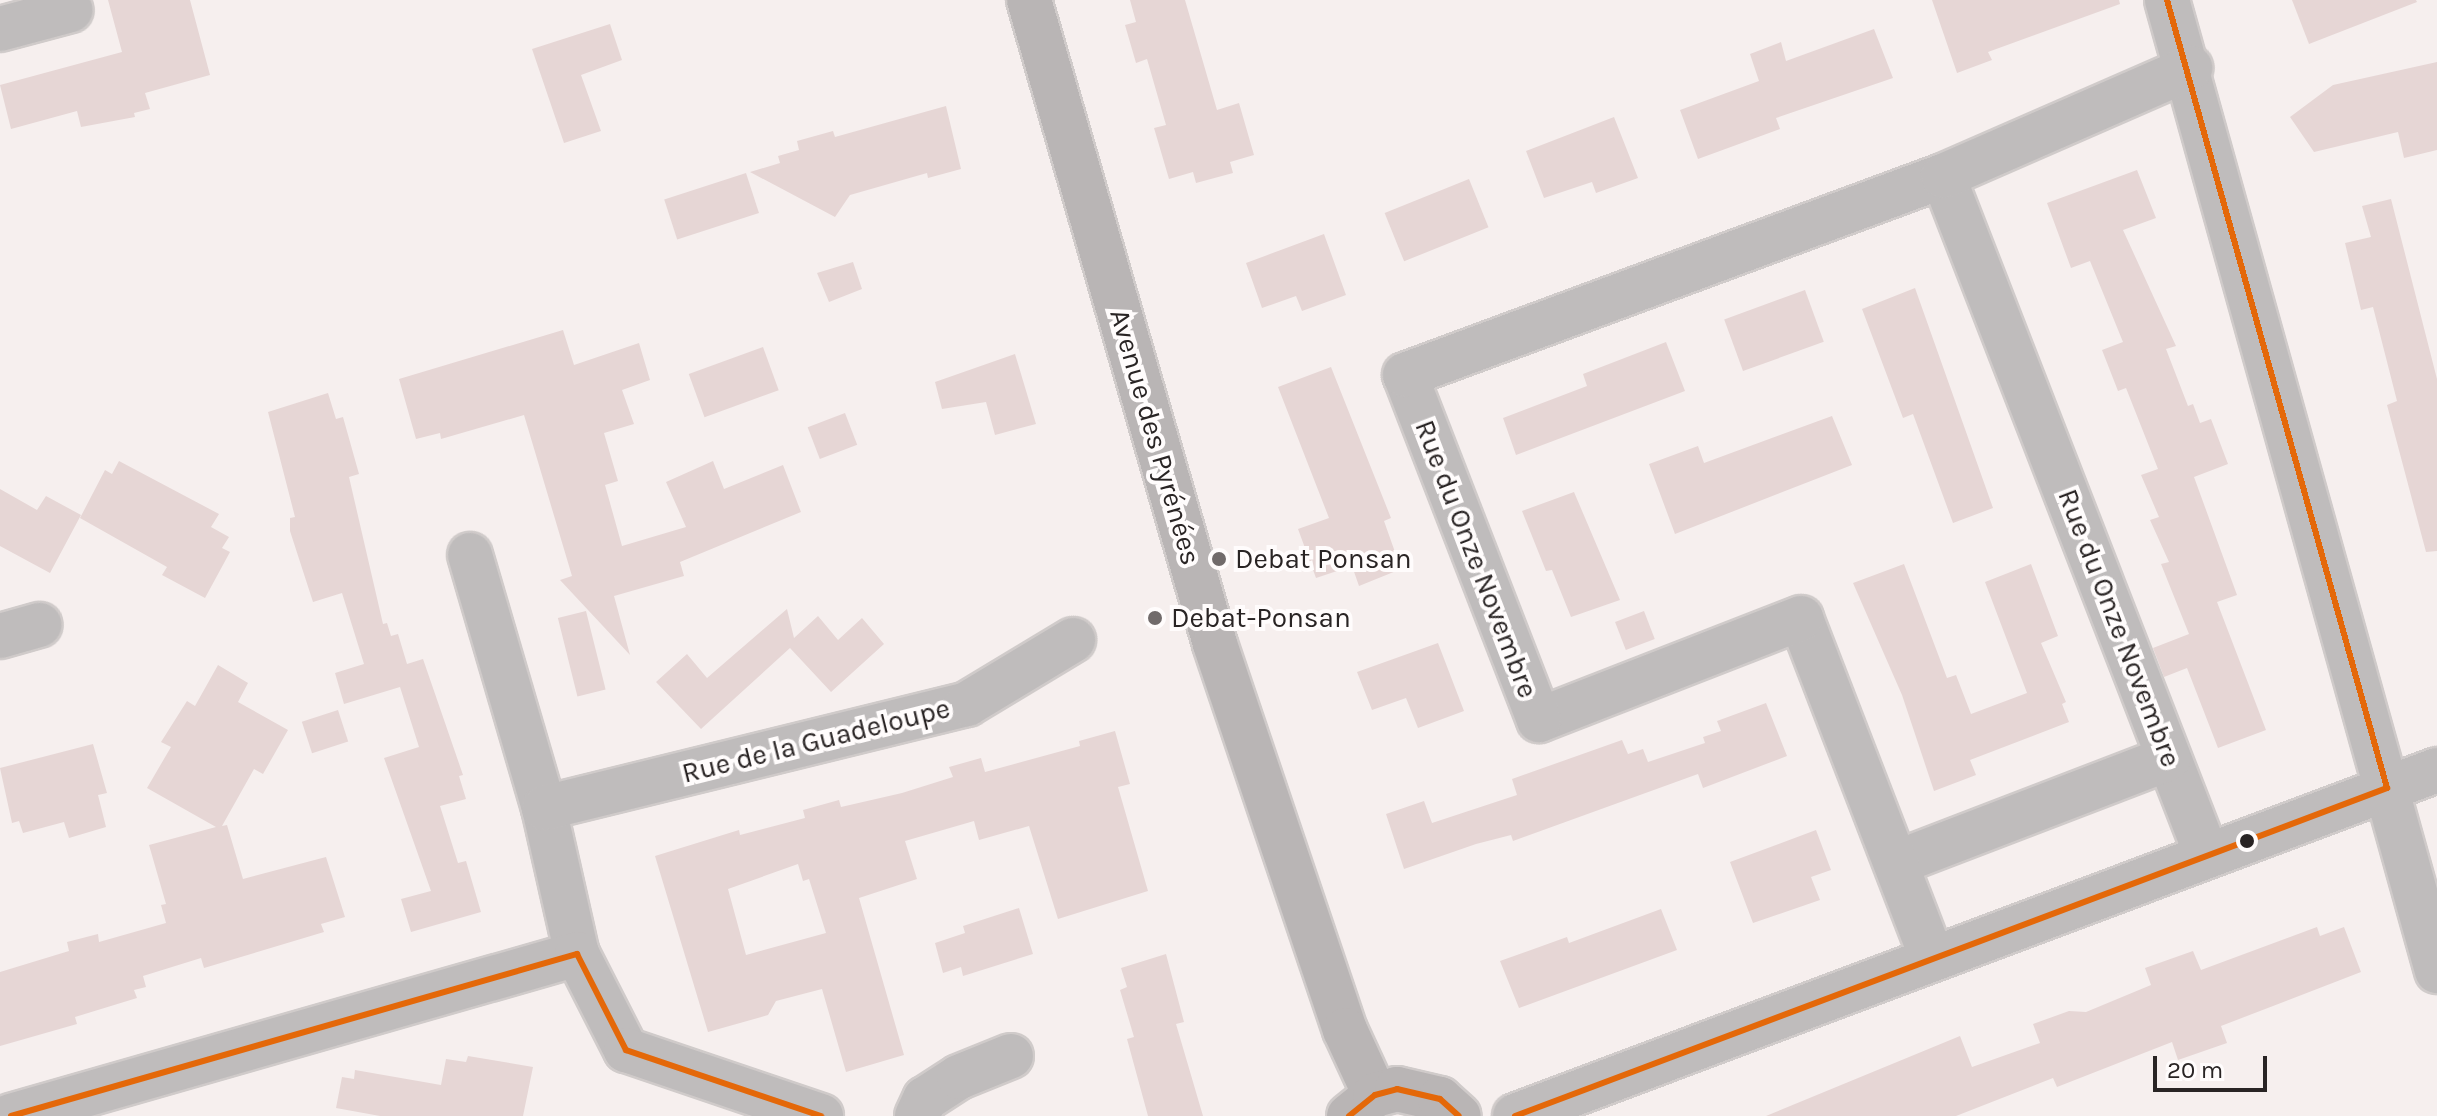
<!DOCTYPE html>
<html>
<head>
<meta charset="utf-8">
<style>
	body { margin:0 }
	#map { position:relative; width:2437px; height:1116px; overflow:hidden; background:#f6efee; font-family:Karla,sans-serif }
	div>[style] { position:absolute }
	[style*='--x'] { left:calc(var(--x)*1px); top:calc(var(--y)*1px); width:calc(var(--w)*1px); rotate:calc(var(--a)*1deg) }
	.building>* { inset:0; background:#e6d6d5; transform-origin:0 0 }
	.roads { filter:drop-shadow(2px 0 #d0cbca) drop-shadow(-2px 0 #d0cbca) drop-shadow(0 2px #d0cbca) drop-shadow(0 -2px #d0cbca) }
	.minor>* { height:44px; margin:-22px; padding:0 22px; transform-origin:22px; border-radius:22px; background:#bfbcbc }
	.major>* { height:44px; margin:-22px; padding:0 22px; transform-origin:22px; border-radius:22px; background:#b9b5b5 }
	.bus-1>* { height:6px; margin:-3px; padding:0 3px; transform-origin:3px; border-radius:3px; background:#e46809 }
	.dots>* { width:22px; height:22px; translate:-50% -50%; box-sizing:border-box; border:4px solid #fffcfc; border-radius:50% }
	span { translate:-50% -50%; white-space:nowrap; text-align:center; line-height:1.15; -webkit-text-stroke:8px #fffcfc; paint-order:stroke }
	.street-label { font-size:28px; color:#292424 }
	.poi-label { font-size:28px; color:#292424 }
	.left { translate:0 -50%; text-align:left }
	.scale { position:absolute; left:2153px; top:1056px; width:114px; height:36px; box-sizing:border-box; border:4px solid #292424; border-top:0; padding-left:10px; font-size:24px; line-height:28px; white-space:nowrap; color:#292424; -webkit-text-stroke:6px #fffcfc; paint-order:stroke }
</style>
</head>
<body>
<div id="map">
	<div class="building">
		<div style="clip-path:polygon(108px 0,190px 0,210px 75px,145px 93px,150px 109px,134px 113px,135px 117px,81px 127px,77px 111px,11px 129px,0 85px,122px 52px)"></div>
		<div style="clip-path:polygon(1130px 0,1185px 0,1217px 110px,1239px 103px,1254px 155px,1230px 162px,1233px 173px,1196px 183px,1193px 172px,1169px 179px,1154px 128px,1166px 125px,1147px 59px,1136px 63px,1125px 25px,1136px 22px)"></div>
		<div style="clip-path:polygon(1932px 0,2119px 0,2120px 4px,1988px 52px,1992px 60px,1957px 73px)"></div>
		<div style="clip-path:polygon(2292px 0,2416px 0,2417px 2px,2309px 44px)"></div>
		<div style="clip-path:polygon(610px 24px,622px 60px,581px 75px,601px 131px,564px 143px,532px 49px)"></div>
		<div style="clip-path:polygon(1874px 29px,1893px 78px,1776px 118px,1780px 129px,1698px 159px,1680px 110px,1759px 81px,1750px 54px,1781px 42px,1786px 61px)"></div>
		<div style="clip-path:polygon(2437px 62px,2437px 150px,2404px 158px,2398px 132px,2314px 152px,2290px 117px,2333px 85px)"></div>
		<div style="clip-path:polygon(946px 106px,961px 169px,928px 178px,927px 173px,850px 195px,835px 217px,750px 172px,780px 163px,778px 156px,799px 150px,797px 141px,833px 131px,835px 137px)"></div>
		<div style="clip-path:polygon(1614px 117px,1638px 178px,1596px 193px,1592px 182px,1544px 198px,1526px 151px)"></div>
		<div style="clip-path:polygon(2137px 170px,2156px 218px,2123px 230px,2176px 346px,2166px 349px,2188px 406px,2193px 404px,2200px 423px,2211px 419px,2228px 464px,2194px 477px,2237px 595px,2217px 602px,2266px 730px,2218px 748px,2187px 668px,2164px 677px,2153px 648px,2189px 634px,2161px 564px,2169px 562px,2150px 520px,2159px 517px,2141px 475px,2158px 469px,2126px 388px,2118px 391px,2102px 350px,2123px 342px,2090px 261px,2071px 268px,2047px 203px)"></div>
		<div style="left:746px;top:173px;width:42px;height:86px;rotate:72deg"></div>
		<div style="left:1469px;top:179px;width:52px;height:91px;rotate:68deg"></div>
		<div style="clip-path:polygon(2391px 199px,2437px 379px,2437px 551px,2426px 552px,2387px 405px,2397px 401px,2373px 307px,2361px 310px,2345px 243px,2371px 237px,2362px 206px)"></div>
		<div style="clip-path:polygon(1324px 234px,1346px 295px,1302px 311px,1296px 296px,1262px 308px,1246px 263px)"></div>
		<div style="clip-path:polygon(853px 262px,862px 289px,829px 302px,817px 273px)"></div>
		<div style="clip-path:polygon(1915px 288px,1993px 508px,1953px 523px,1913px 414px,1903px 418px,1862px 309px)"></div>
		<div style="left:1805px;top:290px;width:55px;height:86px;rotate:70deg"></div>
		<div style="clip-path:polygon(563px 330px,574px 365px,639px 343px,650px 380px,622px 390px,634px 424px,604px 433px,618px 481px,605px 485px,622px 546px,686px 527px,666px 482px,713px 461px,724px 489px,783px 465px,801px 512px,680px 562px,684px 576px,614px 596px,630px 655px,560px 580px,572px 576px,524px 415px,441px 439px,440px 433px,416px 439px,399px 379px)"></div>
		<div style="clip-path:polygon(1666px 342px,1685px 391px,1516px 455px,1503px 418px,1587px 386px,1583px 374px)"></div>
		<div style="left:763px;top:347px;width:46px;height:79px;rotate:70deg"></div>
		<div style="clip-path:polygon(1015px 354px,1036px 424px,995px 435px,986px 402px,942px 409px,935px 382px)"></div>
		<div style="clip-path:polygon(1331px 367px,1391px 518px,1384px 521px,1401px 569px,1359px 586px,1352px 566px,1316px 578px,1298px 529px,1329px 518px,1278px 387px)"></div>
		<div style="clip-path:polygon(328px 393px,336px 419px,343px 417px,359px 474px,349px 477px,383px 624px,387px 623px,391px 636px,398px 634px,407px 664px,423px 659px,463px 775px,459px 776px,466px 799px,440px 806px,458px 863px,466px 861px,481px 912px,411px 932px,401px 899px,431px 891px,384px 758px,419px 747px,400px 687px,344px 704px,335px 673px,364px 664px,342px 593px,313px 602px,290px 531px,290px 518px,295px 517px,268px 412px)"></div>
		<div style="left:845px;top:413px;width:34px;height:40px;rotate:69deg"></div>
		<div style="clip-path:polygon(1832px 416px,1852px 465px,1675px 534px,1649px 464px,1698px 446px,1704px 463px)"></div>
		<div style="clip-path:polygon(119px 461px,219px 514px,211px 527px,229px 537px,222px 548px,230px 552px,205px 598px,162px 575px,167px 567px,80px 518px,105px 470px,112px 474px)"></div>
		<div style="clip-path:polygon(0 489px,37px 510px,46px 496px,81px 515px,50px 573px,0 546px)"></div>
		<div style="clip-path:polygon(1574px 492px,1620px 600px,1571px 617px,1552px 570px,1546px 571px,1522px 511px)"></div>
		<div style="clip-path:polygon(1904px 564px,1947px 678px,1956px 675px,1971px 714px,2027px 693px,1985px 582px,2031px 564px,2058px 636px,2041px 643px,2066px 702px,2062px 704px,2069px 722px,1970px 760px,1976px 775px,1934px 791px,1902px 695px,1853px 583px)"></div>
		<div style="clip-path:polygon(787px 609px,794px 638px,818px 616px,838px 640px,862px 618px,884px 644px,831px 692px,790px 648px,701px 729px,656px 682px,687px 654px,707px 678px)"></div>
		<div style="left:586px;top:611px;width:81px;height:29px;rotate:76deg"></div>
		<div style="left:1644px;top:611px;width:30px;height:31px;rotate:69deg"></div>
		<div style="clip-path:polygon(1438px 643px,1464px 711px,1418px 728px,1406px 698px,1372px 710px,1357px 672px)"></div>
		<div style="clip-path:polygon(218px 665px,248px 683px,238px 702px,288px 730px,263px 774px,254px 769px,222px 826px,227px 825px,243px 879px,326px 857px,345px 917px,321px 924px,324px 932px,204px 968px,201px 958px,143px 976px,146px 987px,134px 990px,137px 998px,75px 1017px,77px 1024px,0 1046px,0 972px,69px 951px,67px 942px,98px 934px,99px 942px,166px 923px,161px 905px,166px 904px,149px 845px,216px 827px,147px 788px,171px 747px,161px 742px,187px 701px,195px 706px)"></div>
		<div style="clip-path:polygon(1766px 703px,1787px 756px,1703px 788px,1698px 774px,1513px 841px,1511px 835px,1476px 844px,1404px 869px,1386px 814px,1424px 801px,1432px 823px,1517px 795px,1512px 779px,1622px 740px,1628px 754px,1643px 749px,1648px 762px,1705px 743px,1703px 737px,1721px 731px,1717px 721px)"></div>
		<div style="left:338px;top:710px;width:33px;height:38px;rotate:72deg"></div>
		<div style="clip-path:polygon(evenodd,1115px 731px,1130px 784px,1118px 787px,1148px 891px,1058px 919px,1029px 826px,979px 840px,974px 821px,905px 841px,917px 879px,859px 898px,904px 1055px,846px 1072px,822px 989px,776px 1001px,768px 1015px,708px 1032px,655px 856px,739px 830px,740px 835px,805px 818px,803px 810px,839px 800px,841px 807px,902px 793px,953px 777px,949px 767px,981px 758px,985px 772px,1080px 746px,1079px 741px,1115px 731px,798px 864px,803px 881px,809px 879px,826px 933px,746px 955px,728px 889px,798px 864px)"></div>
		<div style="clip-path:polygon(93px 744px,107px 793px,98px 795px,106px 827px,69px 838px,64px 822px,23px 833px,19px 821px,12px 823px,0 768px)"></div>
		<div style="clip-path:polygon(1816px 830px,1831px 870px,1811px 877px,1820px 900px,1753px 923px,1730px 862px)"></div>
		<div style="clip-path:polygon(1019px 908px,1033px 954px,963px 976px,961px 967px,943px 973px,935px 943px,965px 933px,963px 926px)"></div>
		<div style="clip-path:polygon(1661px 909px,1677px 950px,1519px 1008px,1500px 961px,1567px 937px,1569px 943px)"></div>
		<div style="clip-path:polygon(2317px 927px,2320px 936px,2344px 927px,2361px 972px,2221px 1026px,2227px 1043px,2178px 1060px,2172px 1042px,2057px 1087px,2053px 1078px,1956px 1116px,1766px 1116px,1960px 1036px,1972px 1067px,2040px 1043px,2033px 1024px,2069px 1011px,2086px 1012px,2151px 985px,2145px 968px,2193px 951px,2201px 970px)"></div>
		<div style="clip-path:polygon(1166px 954px,1184px 1022px,1176px 1024px,1203px 1116px,1148px 1116px,1127px 1039px,1134px 1037px,1120px 990px,1127px 987px,1121px 968px)"></div>
		<div style="clip-path:polygon(468px 1056px,533px 1067px,523px 1116px,380px 1116px,336px 1108px,342px 1077px,354px 1079px,355px 1070px,441px 1085px,446px 1059px,466px 1062px)"></div>
	</div>
	<div class="roads">
		<div class="minor">
			<div style="--x:2167;--y:0;--w:1008;--a:74.46"></div>
			<div style="--x:0;--y:29;--w:73;--a:-15"></div>
			<div style="--x:1943;--y:176;--w:729;--a:68.78"></div>
			<div style="--x:470;--y:555;--w:264;--a:73.7"></div>
			<div style="--x:544;--y:808;--w:150;--a:77.3"></div>
			<div style="--x:0;--y:636;--w:41;--a:-15.8"></div>
			<div style="--x:544;--y:808;--w:436;--a:-13.8"></div>
			<div style="--x:967;--y:704;--w:124;--a:-31.1"></div>
			<div style="--x:1896;--y:863;--w:292;--a:-21"></div>
			<div style="--x:1932;--y:958;--w:364;--a:-111.1"></div>
			<div style="--x:1801;--y:618;--w:281;--a:158.7"></div>
			<div style="--x:1539;--y:720;--w:370;--a:-111.2"></div>
			<div style="--x:1405;--y:375;--w:574;--a:-20.3"></div>
			<div style="--x:1943;--y:176;--w:270;--a:-23.6"></div>
			<div style="--x:11;--y:1116;--w:589;--a:-15.97"></div>
			<div style="--x:577;--y:954;--w:108;--a:63"></div>
			<div style="--x:626;--y:1050;--w:206;--a:18.7"></div>
			<div style="--x:917;--y:1116;--w:19;--a:-65"></div>
			<div style="--x:925;--y:1099;--w:40;--a:-32.9"></div>
			<div style="--x:959;--y:1077;--w:56;--a:-22"></div>
			<div style="--x:1515;--y:1116;--w:985;--a:-20.57"></div>
		</div>
		<div class="major">
			<div style="--x:1029;--y:0;--w:670;--a:73.89"></div>
			<div style="--x:1215;--y:644;--w:407;--a:71.4"></div>
			<div style="--x:1345;--y:1030;--w:72;--a:65.2"></div>
			<div style="--x:1349;--y:1116;--w:33;--a:-39"></div>
			<div style="--x:1375;--y:1095;--w:23;--a:-15"></div>
			<div style="--x:1397;--y:1089;--w:44;--a:13.1"></div>
			<div style="--x:1440;--y:1099;--w:25;--a:42"></div>
		</div>
	</div>
	<div class="bus-1">
		<div style="--x:2167;--y:0;--w:818;--a:74.4"></div>
		<div style="--x:11;--y:1116;--w:589;--a:-15.97"></div>
		<div style="--x:577;--y:954;--w:108;--a:63"></div>
		<div style="--x:626;--y:1050;--w:206;--a:18.7"></div>
		<div style="--x:1349;--y:1116;--w:33;--a:-39"></div>
		<div style="--x:1375;--y:1095;--w:23;--a:-15"></div>
		<div style="--x:1397;--y:1089;--w:44;--a:13.1"></div>
		<div style="--x:1440;--y:1099;--w:25;--a:42"></div>
		<div style="--x:1515;--y:1116;--w:932;--a:-20.61"></div>
	</div>
	<div class="dots">
		<div style="left:1219px;top:559px;background:#716b6b"></div>
		<div style="left:1155px;top:618px;background:#716b6b"></div>
		<div style="left:2247px;top:841px;background:#292424"></div>
	</div>
	<div class="street-label">
		<span style="left:1155px;top:437px;rotate:74deg">Avenue des Pyrénées</span>
		<span style="left:1476px;top:559px;rotate:69deg">Rue du Onze Novembre</span>
		<span style="left:2119px;top:628px;rotate:69deg">Rue du Onze Novembre</span>
		<span style="left:816px;top:741px;rotate:-14deg">Rue de la Guadeloupe</span>
	</div>
	<div class="poi-label">
		<span class="left" style="left:1235px;top:559px">Debat Ponsan</span>
		<span class="left" style="left:1171px;top:618px">Debat-Ponsan</span>
	</div>
	<div class="scale">20 m</div>
</div>
</body>
</html>
